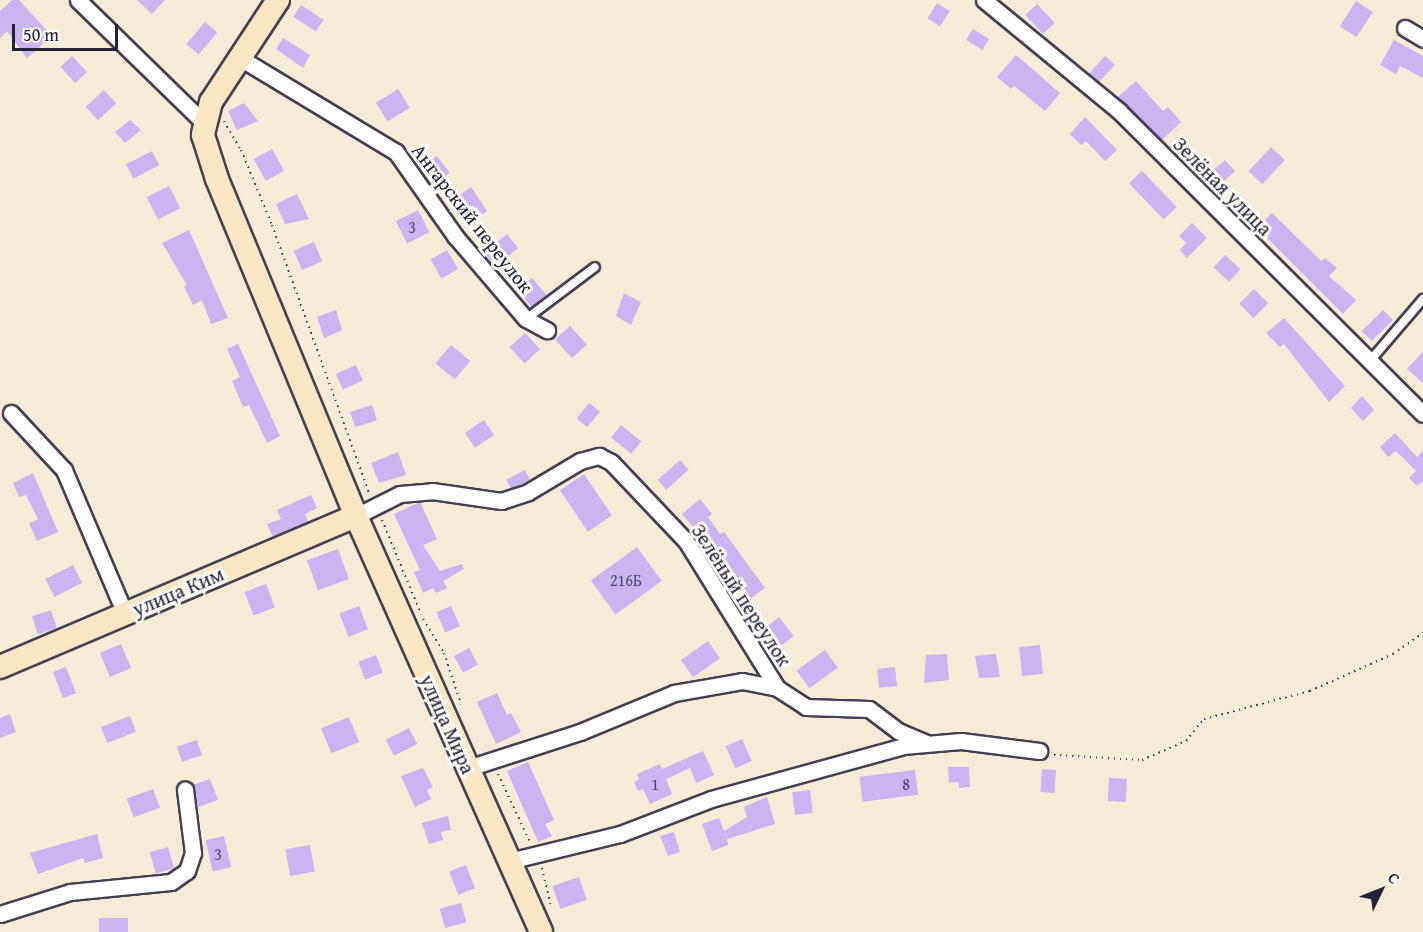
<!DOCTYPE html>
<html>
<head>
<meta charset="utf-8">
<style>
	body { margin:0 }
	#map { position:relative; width:1423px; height:932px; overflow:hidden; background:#f4ecd7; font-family:"Gentium Book Plus",serif }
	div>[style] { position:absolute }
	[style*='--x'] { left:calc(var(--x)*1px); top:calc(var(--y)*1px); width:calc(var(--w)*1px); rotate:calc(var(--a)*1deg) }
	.building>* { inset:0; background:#c9b5f1; transform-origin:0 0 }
	.path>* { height:2px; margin-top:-1px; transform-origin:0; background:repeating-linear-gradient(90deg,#424052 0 1.5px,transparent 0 6px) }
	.roads { filter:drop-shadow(2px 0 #424052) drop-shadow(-2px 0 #424052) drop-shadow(0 2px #424052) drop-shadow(0 -2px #424052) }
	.lane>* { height:8px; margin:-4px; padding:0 4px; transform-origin:4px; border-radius:4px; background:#fff }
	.street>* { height:15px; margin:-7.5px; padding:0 7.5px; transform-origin:7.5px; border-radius:7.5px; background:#fff }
	.secondary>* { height:22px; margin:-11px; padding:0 11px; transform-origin:11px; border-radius:11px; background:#fbe6c4 }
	span { translate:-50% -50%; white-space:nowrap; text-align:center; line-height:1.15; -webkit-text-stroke:6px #fdfcf7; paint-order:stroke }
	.number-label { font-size:16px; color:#4c4768 }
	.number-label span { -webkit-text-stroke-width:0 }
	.street-label { font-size:20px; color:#22223b }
	.north { position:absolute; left:1351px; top:860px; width:60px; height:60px; -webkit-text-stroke:4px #fdfcf7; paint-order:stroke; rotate:47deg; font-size:16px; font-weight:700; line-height:24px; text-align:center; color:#22223b }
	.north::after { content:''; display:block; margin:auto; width:21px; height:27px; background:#22223b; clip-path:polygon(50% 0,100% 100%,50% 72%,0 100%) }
	.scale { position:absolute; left:12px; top:24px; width:106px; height:27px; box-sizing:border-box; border:3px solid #22223b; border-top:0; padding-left:8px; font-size:18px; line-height:21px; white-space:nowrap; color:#22223b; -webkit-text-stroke:4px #fdfcf7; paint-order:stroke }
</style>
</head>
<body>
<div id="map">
	<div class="building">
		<div style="clip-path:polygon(12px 0,19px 0,52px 36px,27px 58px,7px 31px,0 38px,0 11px)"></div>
		<div style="clip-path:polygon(137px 0,165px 0,152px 14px)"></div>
		<div style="left:1356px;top:1px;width:20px;height:30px;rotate:33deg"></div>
		<div style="left:937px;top:3px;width:15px;height:18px;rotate:32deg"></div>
		<div style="left:1037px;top:4px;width:26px;height:16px;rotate:47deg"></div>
		<div style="left:301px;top:5px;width:27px;height:14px;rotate:33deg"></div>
		<div style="left:205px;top:22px;width:16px;height:29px;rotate:40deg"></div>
		<div style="left:973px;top:29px;width:19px;height:13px;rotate:32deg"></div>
		<div style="clip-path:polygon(283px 38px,310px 55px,303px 68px,276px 49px)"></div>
		<div style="clip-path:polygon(1394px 40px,1423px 56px,1423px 78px,1400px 66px,1396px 74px,1380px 65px)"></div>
		<div style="clip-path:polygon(1016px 55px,1060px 93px,1045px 111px,1014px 86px,1011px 89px,997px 77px)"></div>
		<div style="left:72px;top:56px;width:22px;height:16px;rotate:47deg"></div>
		<div style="left:1105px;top:56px;width:13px;height:23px;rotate:42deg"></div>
		<div style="clip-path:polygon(1136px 81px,1163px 111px,1168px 107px,1181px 122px,1162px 140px,1118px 97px)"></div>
		<div style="left:398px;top:89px;width:22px;height:26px;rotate:58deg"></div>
		<div style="left:104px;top:90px;width:18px;height:25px;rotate:47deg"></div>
		<div style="clip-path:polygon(244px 103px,258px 121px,237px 130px,228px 111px)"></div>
		<div style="clip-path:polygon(1085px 117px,1117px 150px,1105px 161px,1086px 141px,1081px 145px,1070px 134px)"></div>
		<div style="clip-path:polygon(130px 120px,141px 130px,125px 143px,115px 132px)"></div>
		<div style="left:1271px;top:147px;width:19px;height:33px;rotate:43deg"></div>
		<div style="left:272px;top:149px;width:25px;height:21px;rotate:61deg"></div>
		<div style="left:152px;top:151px;width:16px;height:29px;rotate:63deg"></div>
		<div style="left:1195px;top:152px;width:15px;height:15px;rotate:48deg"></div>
		<div style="left:437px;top:156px;width:21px;height:19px;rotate:53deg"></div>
		<div style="left:1225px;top:160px;width:15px;height:25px;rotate:48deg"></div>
		<div style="left:1142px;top:171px;width:50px;height:18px;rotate:46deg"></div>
		<div style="left:169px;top:186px;width:25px;height:25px;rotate:63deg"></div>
		<div style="clip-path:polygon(471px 187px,487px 211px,466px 225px,456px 210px,463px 205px,457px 197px)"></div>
		<div style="clip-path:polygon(297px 194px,309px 219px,285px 224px,276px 204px)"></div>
		<div style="left:418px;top:210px;width:25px;height:25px;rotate:63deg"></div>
		<div style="clip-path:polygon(1272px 213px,1321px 261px,1325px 258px,1337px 268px,1329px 276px,1356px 300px,1343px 314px,1257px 228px)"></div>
		<div style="clip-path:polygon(1192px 223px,1207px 238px,1187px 258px,1180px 250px,1186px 243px,1179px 236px)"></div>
		<div style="clip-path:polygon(189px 230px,228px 318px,211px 324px,202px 300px,193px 305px,184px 286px,187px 285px,162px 243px)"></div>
		<div style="left:507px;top:234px;width:18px;height:29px;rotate:52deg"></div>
		<div style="left:314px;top:242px;width:21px;height:22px;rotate:67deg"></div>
		<div style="left:447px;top:250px;width:22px;height:19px;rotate:60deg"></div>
		<div style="left:1225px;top:255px;width:21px;height:17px;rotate:43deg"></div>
		<div style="left:532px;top:278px;width:23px;height:19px;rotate:50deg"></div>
		<div style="left:1254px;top:289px;width:20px;height:21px;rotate:45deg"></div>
		<div style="clip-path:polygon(624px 293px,641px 302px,631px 325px,616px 316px)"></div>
		<div style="clip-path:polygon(336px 310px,342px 330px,324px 338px,317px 317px)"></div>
		<div style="left:1383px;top:310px;width:14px;height:30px;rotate:45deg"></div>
		<div style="clip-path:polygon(1284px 318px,1345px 386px,1329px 402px,1284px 344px,1280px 347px,1266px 333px)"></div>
		<div style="left:570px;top:326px;width:25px;height:20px;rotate:48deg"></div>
		<div style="left:525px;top:333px;width:22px;height:21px;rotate:47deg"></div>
		<div style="clip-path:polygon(238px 344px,280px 436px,267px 443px,249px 405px,243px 407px,232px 381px,240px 377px,227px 349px)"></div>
		<div style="left:451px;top:345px;width:25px;height:24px;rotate:40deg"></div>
		<div style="clip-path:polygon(1423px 352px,1423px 383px,1407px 369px)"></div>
		<div style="left:356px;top:365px;width:17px;height:22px;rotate:66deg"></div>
		<div style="clip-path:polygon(1362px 396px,1374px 410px,1363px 421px,1351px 408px)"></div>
		<div style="left:589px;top:403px;width:14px;height:20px;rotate:39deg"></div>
		<div style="left:372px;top:405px;width:16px;height:23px;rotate:72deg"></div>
		<div style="left:484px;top:420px;width:18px;height:23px;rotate:56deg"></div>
		<div style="left:621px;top:425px;width:26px;height:16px;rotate:39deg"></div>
		<div style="clip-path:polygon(1395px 433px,1417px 457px,1423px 451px,1423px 481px,1417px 486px,1409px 478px,1416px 471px,1396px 451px,1388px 457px,1380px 447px)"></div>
		<div style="clip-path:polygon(398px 452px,406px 475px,379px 483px,371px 463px)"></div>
		<div style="left:680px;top:460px;width:13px;height:30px;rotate:48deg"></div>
		<div style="left:525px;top:470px;width:11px;height:21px;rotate:63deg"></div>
		<div style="clip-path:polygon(33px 473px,58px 532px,37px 541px,29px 523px,38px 519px,26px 495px,19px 497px,13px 483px)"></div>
		<div style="left:584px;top:474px;width:50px;height:29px;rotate:56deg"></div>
		<div style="clip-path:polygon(311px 495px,317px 508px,305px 514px,308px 522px,273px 537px,267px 524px,281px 519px,277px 510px)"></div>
		<div style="clip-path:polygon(700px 499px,712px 514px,708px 517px,720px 534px,724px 532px,765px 588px,747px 601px,706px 548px,709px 544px,697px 526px,694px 528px,682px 514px)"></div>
		<div style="clip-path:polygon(420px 502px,437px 539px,423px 545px,440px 571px,462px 564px,464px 569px,443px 581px,447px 588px,436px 593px,433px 588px,423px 593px,414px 572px,420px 570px,394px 514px)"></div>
		<div style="left:637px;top:547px;width:42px;height:57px;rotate:54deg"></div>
		<div style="left:338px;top:549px;width:32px;height:33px;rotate:70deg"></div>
		<div style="left:73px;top:565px;width:20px;height:31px;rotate:63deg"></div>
		<div style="left:266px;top:584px;width:25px;height:23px;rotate:69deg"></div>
		<div style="left:359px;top:606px;width:25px;height:21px;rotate:69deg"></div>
		<div style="left:451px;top:606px;width:22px;height:16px;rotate:66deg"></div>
		<div style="left:51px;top:610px;width:19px;height:20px;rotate:72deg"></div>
		<div style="left:779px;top:617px;width:24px;height:19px;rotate:52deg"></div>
		<div style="left:708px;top:641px;width:21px;height:33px;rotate:55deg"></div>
		<div style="left:121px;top:644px;width:26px;height:23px;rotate:67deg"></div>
		<div style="left:1040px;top:645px;width:29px;height:21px;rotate:84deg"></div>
		<div style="left:469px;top:648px;width:19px;height:17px;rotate:62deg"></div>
		<div style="left:825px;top:650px;width:22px;height:35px;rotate:54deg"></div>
		<div style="clip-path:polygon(947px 654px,949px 680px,924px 683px,926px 655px)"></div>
		<div style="clip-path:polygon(996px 654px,1000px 677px,979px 678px,975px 656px)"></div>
		<div style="left:376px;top:655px;width:19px;height:19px;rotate:69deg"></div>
		<div style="left:66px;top:667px;width:28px;height:14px;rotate:69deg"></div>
		<div style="left:895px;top:667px;width:19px;height:18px;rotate:84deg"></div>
		<div style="clip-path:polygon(497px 693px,507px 715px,511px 713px,521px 732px,496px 744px,477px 702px)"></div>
		<div style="clip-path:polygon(10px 714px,16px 732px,0 738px,0 718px)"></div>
		<div style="left:130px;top:716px;width:17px;height:31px;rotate:69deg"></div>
		<div style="left:349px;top:717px;width:27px;height:30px;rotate:68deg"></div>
		<div style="left:409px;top:728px;width:18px;height:26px;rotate:63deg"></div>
		<div style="left:742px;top:739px;width:24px;height:18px;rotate:66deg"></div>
		<div style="left:197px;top:740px;width:16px;height:21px;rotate:72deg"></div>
		<div style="clip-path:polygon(703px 751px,714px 775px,696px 783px,690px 768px,666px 779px,672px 794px,650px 804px,643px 789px,638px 791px,634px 782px,639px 779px,637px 774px,660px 764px,662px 769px)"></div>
		<div style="clip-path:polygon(528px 762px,554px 820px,545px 824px,552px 836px,538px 842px,507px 771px)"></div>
		<div style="clip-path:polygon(948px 767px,969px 767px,970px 787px,959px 788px,959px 782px,949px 783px)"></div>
		<div style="clip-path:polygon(423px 768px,433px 787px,427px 790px,431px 799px,415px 807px,401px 776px)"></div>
		<div style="left:1042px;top:769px;width:14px;height:23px;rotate:4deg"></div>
		<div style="left:915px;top:770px;width:25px;height:56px;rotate:83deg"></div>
		<div style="left:1109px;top:778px;width:18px;height:23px;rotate:3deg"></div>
		<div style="clip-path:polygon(210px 779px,218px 800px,198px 807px,193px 785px)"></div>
		<div style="left:153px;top:789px;width:20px;height:28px;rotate:70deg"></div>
		<div style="left:810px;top:790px;width:23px;height:18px;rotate:83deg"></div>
		<div style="clip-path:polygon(767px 797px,775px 824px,727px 839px,728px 845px,712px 851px,702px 824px,719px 818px,724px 831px,747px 817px,744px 807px)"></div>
		<div style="clip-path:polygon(448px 816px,451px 830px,441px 832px,443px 840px,429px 844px,422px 823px)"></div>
		<div style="clip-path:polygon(674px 832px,680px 852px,668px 856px,660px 836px)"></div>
		<div style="clip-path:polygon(97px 834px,103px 858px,85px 863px,83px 858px,38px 874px,30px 853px)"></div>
		<div style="left:224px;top:836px;width:32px;height:19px;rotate:77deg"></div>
		<div style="left:310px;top:845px;width:27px;height:25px;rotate:80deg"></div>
		<div style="left:168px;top:847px;width:22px;height:19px;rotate:74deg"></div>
		<div style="left:466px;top:865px;width:25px;height:18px;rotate:69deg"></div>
		<div style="left:579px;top:877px;width:24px;height:28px;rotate:71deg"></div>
		<div style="left:461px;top:903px;width:20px;height:22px;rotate:75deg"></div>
		<div style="left:99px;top:918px;width:29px;height:14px"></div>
	</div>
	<div class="path">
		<div style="--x:224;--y:121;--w:34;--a:60"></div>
		<div style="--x:241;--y:150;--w:81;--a:67.5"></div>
		<div style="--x:272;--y:225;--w:285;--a:70.1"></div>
		<div style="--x:382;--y:520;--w:102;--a:67.5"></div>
		<div style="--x:423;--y:619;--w:40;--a:58"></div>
		<div style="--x:444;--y:653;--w:54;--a:71.6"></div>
		<div style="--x:1054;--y:755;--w:88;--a:3.3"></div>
		<div style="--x:1142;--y:760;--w:48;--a:-23.4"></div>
		<div style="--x:1186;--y:741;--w:28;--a:-51"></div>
		<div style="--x:1204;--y:719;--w:110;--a:-14.8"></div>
		<div style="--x:1310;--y:691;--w:91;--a:-24"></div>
		<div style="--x:1393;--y:654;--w:37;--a:-35"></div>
		<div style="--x:498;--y:774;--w:75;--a:64.8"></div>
		<div style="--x:542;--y:868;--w:37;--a:77"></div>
	</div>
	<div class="roads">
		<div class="lane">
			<div style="--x:526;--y:319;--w:86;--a:-37"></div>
			<div style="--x:1369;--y:362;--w:83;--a:-49.4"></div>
		</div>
		<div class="street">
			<div style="--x:78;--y:0;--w:179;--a:44.3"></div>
			<div style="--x:984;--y:0;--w:175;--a:39.4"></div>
			<div style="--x:1119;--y:111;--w:429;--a:44.9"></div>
			<div style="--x:1405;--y:28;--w:21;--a:31"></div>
			<div style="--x:240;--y:58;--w:182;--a:31.1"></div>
			<div style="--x:396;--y:152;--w:103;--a:54.9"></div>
			<div style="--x:455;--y:236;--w:109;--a:49.5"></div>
			<div style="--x:526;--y:319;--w:24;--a:28"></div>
			<div style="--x:11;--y:413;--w:78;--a:47.1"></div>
			<div style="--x:64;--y:470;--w:156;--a:67"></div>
			<div style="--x:356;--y:516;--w:49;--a:-26.6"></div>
			<div style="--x:400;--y:494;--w:32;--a:-5"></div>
			<div style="--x:432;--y:491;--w:70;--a:8.2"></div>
			<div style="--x:501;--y:501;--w:28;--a:-18"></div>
			<div style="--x:528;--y:492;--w:61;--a:-30.8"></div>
			<div style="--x:580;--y:461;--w:20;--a:-15"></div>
			<div style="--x:599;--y:456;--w:13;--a:27"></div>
			<div style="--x:611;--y:462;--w:109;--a:46.5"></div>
			<div style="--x:686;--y:541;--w:173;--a:58.2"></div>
			<div style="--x:468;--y:768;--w:118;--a:-17.8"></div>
			<div style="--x:580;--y:732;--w:102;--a:-22.5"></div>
			<div style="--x:674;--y:693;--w:69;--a:-10"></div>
			<div style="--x:742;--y:681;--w:36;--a:11"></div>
			<div style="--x:777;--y:688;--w:35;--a:33"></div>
			<div style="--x:806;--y:707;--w:63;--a:1.8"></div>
			<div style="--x:869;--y:709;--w:36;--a:37"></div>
			<div style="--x:898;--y:731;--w:30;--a:23"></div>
			<div style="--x:509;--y:861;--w:114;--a:-13.7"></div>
			<div style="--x:620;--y:834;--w:97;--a:-21"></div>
			<div style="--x:711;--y:799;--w:199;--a:-15.4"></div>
			<div style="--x:903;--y:746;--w:58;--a:-4.9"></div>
			<div style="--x:961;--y:741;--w:79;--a:7.3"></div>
			<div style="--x:0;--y:914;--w:73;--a:-17.4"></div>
			<div style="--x:70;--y:892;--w:101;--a:-5.7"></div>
			<div style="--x:171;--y:882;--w:19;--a:-35"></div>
			<div style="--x:187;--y:871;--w:19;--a:-72"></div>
			<div style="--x:193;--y:853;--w:64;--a:-97.2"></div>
		</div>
		<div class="secondary">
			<div style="--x:278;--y:0;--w:122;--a:123.3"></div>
			<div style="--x:211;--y:102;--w:34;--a:104"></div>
			<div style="--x:203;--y:135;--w:46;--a:72.3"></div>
			<div style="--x:217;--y:179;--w:365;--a:67.6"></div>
			<div style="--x:356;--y:516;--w:455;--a:66"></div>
			<div style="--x:0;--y:667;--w:387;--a:-23"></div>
		</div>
	</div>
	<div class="number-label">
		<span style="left:412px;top:227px">3</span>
		<span style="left:626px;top:580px">216Б</span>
		<span style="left:655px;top:784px">1</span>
		<span style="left:906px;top:784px">8</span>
		<span style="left:218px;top:854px">3</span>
	</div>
	<div class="street-label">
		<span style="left:1223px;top:186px;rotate:45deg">Зелёная улица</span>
		<span style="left:473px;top:218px;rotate:52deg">Ангарский переулок</span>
		<span style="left:178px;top:591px;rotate:-23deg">улица Ким</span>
		<span style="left:742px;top:595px;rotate:57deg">Зелёный переулок</span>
		<span style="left:448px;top:724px;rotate:66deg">улица Мира</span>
	</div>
	<div class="north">С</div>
	<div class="scale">50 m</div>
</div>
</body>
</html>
